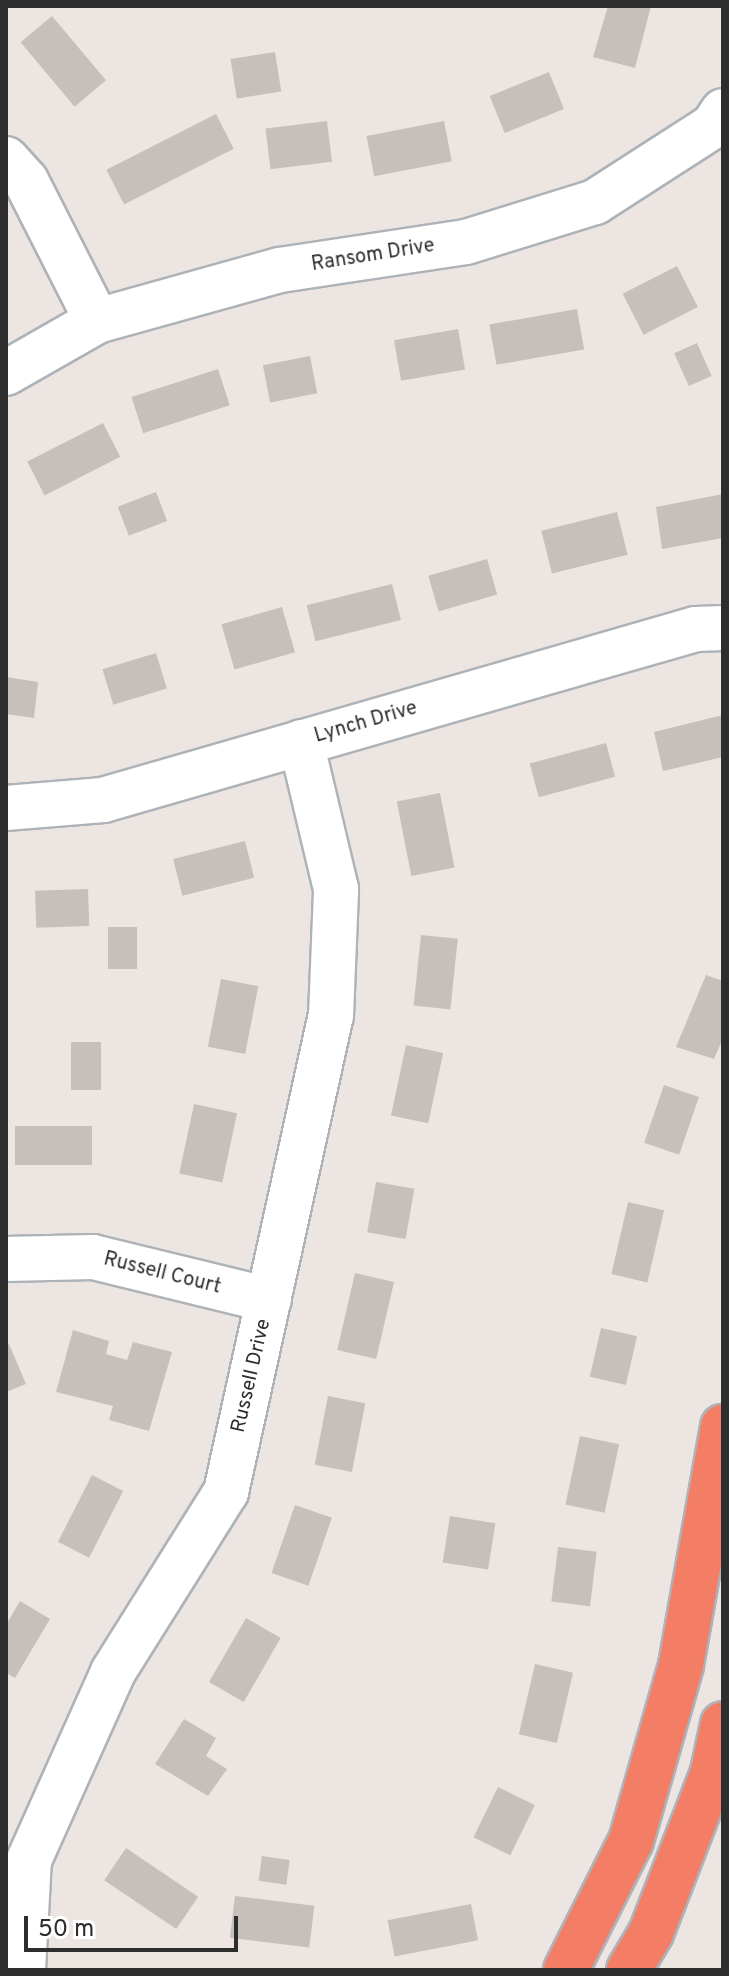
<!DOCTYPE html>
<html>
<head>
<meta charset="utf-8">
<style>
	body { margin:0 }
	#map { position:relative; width:729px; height:1976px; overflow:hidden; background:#ede5e1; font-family:Overpass,sans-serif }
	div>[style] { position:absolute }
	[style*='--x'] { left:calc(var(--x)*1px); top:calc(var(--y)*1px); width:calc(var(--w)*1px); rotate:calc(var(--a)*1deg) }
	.building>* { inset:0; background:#c6c0bc; transform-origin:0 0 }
	.roads { filter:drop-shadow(2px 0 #adb3b8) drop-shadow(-2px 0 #adb3b8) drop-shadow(0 2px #adb3b8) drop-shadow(0 -2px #adb3b8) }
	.minor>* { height:44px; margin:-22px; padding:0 22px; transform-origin:22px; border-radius:22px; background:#fff }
	.highway>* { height:44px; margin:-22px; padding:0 22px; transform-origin:22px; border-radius:22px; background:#f47d65 }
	span { translate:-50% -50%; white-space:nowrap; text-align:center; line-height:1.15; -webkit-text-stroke:7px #fff; paint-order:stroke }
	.street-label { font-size:20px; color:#2d2d2d }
	.frame { position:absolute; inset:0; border:8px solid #2d2d2d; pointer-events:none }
	.scale { position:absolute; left:24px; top:1916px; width:214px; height:36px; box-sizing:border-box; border:4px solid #2d2d2d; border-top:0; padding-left:10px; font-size:24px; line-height:28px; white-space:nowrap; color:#2d2d2d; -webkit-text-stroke:6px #fff; paint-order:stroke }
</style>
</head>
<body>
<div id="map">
	<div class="building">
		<div style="clip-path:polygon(608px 6px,651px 6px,635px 68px,593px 57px)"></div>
		<div style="left:52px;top:16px;width:84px;height:41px;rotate:50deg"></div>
		<div style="left:275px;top:52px;width:40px;height:45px;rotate:81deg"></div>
		<div style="left:549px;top:72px;width:40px;height:64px;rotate:68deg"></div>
		<div style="left:216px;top:114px;width:39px;height:123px;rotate:63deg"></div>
		<div style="left:327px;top:121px;width:41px;height:62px;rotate:83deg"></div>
		<div style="left:444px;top:121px;width:41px;height:79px;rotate:79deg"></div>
		<div style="left:677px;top:266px;width:46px;height:61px;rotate:63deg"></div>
		<div style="left:577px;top:309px;width:41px;height:89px;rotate:80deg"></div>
		<div style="left:458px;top:329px;width:41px;height:65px;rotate:80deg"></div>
		<div style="left:697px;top:343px;width:36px;height:25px;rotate:66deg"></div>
		<div style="left:310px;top:356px;width:38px;height:48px;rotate:79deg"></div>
		<div style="left:218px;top:369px;width:38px;height:91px;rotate:72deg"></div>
		<div style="left:103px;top:423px;width:38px;height:85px;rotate:63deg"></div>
		<div style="left:156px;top:492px;width:31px;height:41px;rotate:69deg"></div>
		<div style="clip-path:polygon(723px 494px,723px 538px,662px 549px,656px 507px)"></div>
		<div style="left:617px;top:512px;width:44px;height:78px;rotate:76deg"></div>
		<div style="left:487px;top:559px;width:37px;height:61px;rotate:74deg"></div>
		<div style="left:392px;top:584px;width:37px;height:88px;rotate:76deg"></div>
		<div style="left:282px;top:607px;width:47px;height:63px;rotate:74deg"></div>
		<div style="left:156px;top:653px;width:37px;height:56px;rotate:73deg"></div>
		<div style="clip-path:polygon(6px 677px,38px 682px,34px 718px,6px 714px)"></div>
		<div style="clip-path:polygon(723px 715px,723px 757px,663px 771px,654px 732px)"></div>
		<div style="left:606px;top:743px;width:35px;height:79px;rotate:75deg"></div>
		<div style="left:440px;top:793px;width:76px;height:44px;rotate:79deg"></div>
		<div style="left:245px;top:841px;width:38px;height:74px;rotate:76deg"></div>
		<div style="left:88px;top:889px;width:37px;height:53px;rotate:88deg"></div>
		<div style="left:108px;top:927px;width:29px;height:42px"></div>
		<div style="left:421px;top:935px;width:37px;height:71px;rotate:6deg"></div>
		<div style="clip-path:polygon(706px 975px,723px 981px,723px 1038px,714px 1059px,676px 1047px)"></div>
		<div style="left:221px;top:979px;width:38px;height:69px;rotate:11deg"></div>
		<div style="left:71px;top:1042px;width:30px;height:48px"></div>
		<div style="left:406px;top:1045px;width:38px;height:72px;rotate:12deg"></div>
		<div style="left:664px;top:1085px;width:37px;height:61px;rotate:19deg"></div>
		<div style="left:194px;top:1104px;width:44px;height:71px;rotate:12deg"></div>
		<div style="left:92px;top:1126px;width:39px;height:77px;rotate:90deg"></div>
		<div style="left:376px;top:1182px;width:39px;height:51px;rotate:10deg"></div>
		<div style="left:628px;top:1202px;width:37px;height:74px;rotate:13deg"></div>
		<div style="left:355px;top:1273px;width:40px;height:79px;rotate:13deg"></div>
		<div style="left:601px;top:1328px;width:37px;height:50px;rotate:13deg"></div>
		<div style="clip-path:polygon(73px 1330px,109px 1341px,106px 1354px,127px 1360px,133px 1342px,172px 1352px,149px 1431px,109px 1420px,113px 1406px,56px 1392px)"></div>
		<div style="clip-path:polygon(9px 1344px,26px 1384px,6px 1392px,6px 1345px)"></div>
		<div style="left:328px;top:1396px;width:38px;height:70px;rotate:11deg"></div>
		<div style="left:580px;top:1436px;width:40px;height:70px;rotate:12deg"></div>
		<div style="left:92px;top:1475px;width:35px;height:75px;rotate:27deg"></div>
		<div style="left:295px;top:1505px;width:39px;height:72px;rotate:19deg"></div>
		<div style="left:450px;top:1516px;width:46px;height:47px;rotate:9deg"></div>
		<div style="left:558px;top:1547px;width:39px;height:55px;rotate:7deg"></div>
		<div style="clip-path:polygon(20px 1601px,50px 1619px,15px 1678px,6px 1673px,6px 1625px)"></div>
		<div style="left:246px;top:1618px;width:40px;height:74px;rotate:30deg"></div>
		<div style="left:535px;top:1664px;width:39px;height:72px;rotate:13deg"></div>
		<div style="clip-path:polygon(184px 1719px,216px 1738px,206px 1756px,227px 1769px,208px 1796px,155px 1764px)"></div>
		<div style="left:498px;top:1787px;width:41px;height:56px;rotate:26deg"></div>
		<div style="left:126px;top:1848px;width:87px;height:39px;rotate:34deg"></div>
		<div style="left:262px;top:1856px;width:28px;height:25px;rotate:8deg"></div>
		<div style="left:235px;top:1896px;width:80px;height:42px;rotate:7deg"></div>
		<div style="left:471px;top:1904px;width:37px;height:85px;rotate:79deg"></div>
	</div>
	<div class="roads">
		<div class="minor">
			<div style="--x:6;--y:159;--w:30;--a:48"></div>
			<div style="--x:26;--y:181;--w:157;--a:63.1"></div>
			<div style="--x:6;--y:373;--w:105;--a:-29.7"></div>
			<div style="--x:97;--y:321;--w:190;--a:-15.6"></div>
			<div style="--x:280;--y:270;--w:188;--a:-8.6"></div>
			<div style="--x:466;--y:242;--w:135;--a:-17.2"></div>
			<div style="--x:595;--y:202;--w:140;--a:-32.8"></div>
			<div style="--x:713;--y:126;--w:18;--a:-56"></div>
			<div style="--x:6;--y:808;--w:97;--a:-4.7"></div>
			<div style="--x:103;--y:800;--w:617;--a:-16.09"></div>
			<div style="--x:696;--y:629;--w:27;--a:-2"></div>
			<div style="--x:6;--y:1259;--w:87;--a:-1.3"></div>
			<div style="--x:93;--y:1257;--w:181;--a:13.7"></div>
			<div style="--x:23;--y:1970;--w:110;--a:-86.9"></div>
			<div style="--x:29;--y:1860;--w:206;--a:-65.9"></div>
			<div style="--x:113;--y:1672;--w:213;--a:-57.9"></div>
			<div style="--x:226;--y:1492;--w:487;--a:-77.6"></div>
			<div style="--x:331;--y:1016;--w:127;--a:-87.7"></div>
			<div style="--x:336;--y:889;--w:151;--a:-103.4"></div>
		</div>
		<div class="highway">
			<div style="--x:566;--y:1970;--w:144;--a:-63.3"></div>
			<div style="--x:631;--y:1841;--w:183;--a:-74.1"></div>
			<div style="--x:681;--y:1665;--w:242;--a:-80"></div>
			<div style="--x:629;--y:1970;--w:43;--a:-59.3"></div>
			<div style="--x:651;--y:1933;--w:173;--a:-68.9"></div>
			<div style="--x:713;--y:1772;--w:49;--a:-78.2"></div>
		</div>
	</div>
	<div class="street-label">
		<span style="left:373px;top:256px;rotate:-9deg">Ransom Drive</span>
		<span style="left:366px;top:723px;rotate:-16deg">Lynch Drive</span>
		<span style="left:162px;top:1274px;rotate:14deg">Russell Court</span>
		<span style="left:252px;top:1376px;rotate:-77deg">Russell Drive</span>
	</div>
	<div class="frame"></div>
	<div class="scale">50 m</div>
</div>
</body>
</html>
